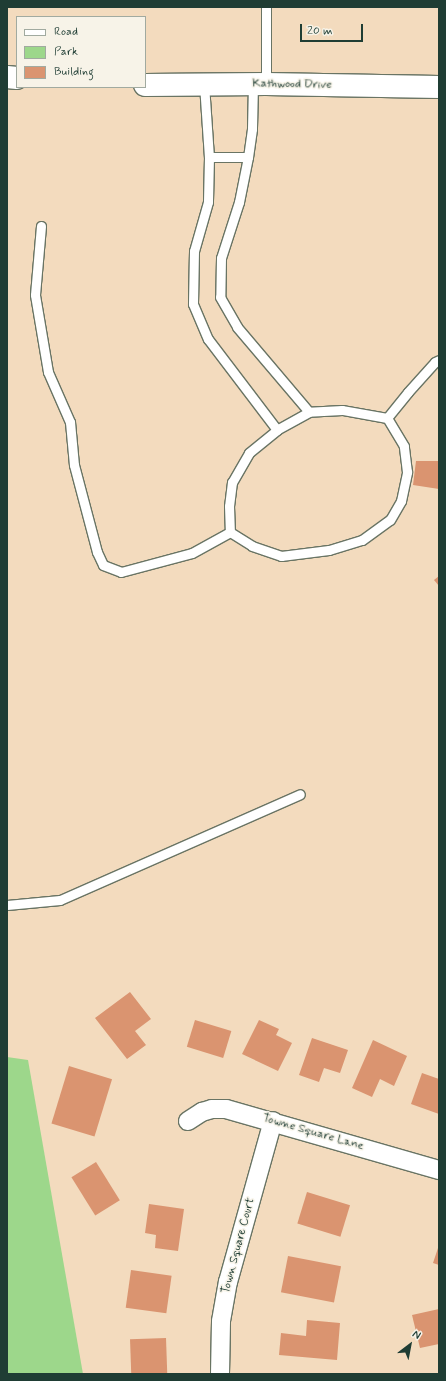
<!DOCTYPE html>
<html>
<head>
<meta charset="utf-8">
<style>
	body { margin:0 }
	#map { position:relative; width:446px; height:1381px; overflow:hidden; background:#f3dbbe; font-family:Mynerve,sans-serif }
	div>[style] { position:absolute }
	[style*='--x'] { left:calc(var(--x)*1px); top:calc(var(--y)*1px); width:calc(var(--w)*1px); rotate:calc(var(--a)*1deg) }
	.green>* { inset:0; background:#9dd78b }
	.building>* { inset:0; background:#da9470; transform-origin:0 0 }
	.roads { filter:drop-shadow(1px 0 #697464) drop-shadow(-1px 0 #697464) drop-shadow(0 1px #697464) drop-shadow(0 -1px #697464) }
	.lane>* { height:9px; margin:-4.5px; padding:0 4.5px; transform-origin:4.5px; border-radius:4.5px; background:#fff }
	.street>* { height:18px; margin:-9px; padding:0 9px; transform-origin:9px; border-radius:9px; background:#fff }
	.secondary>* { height:22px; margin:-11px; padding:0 11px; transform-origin:11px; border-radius:11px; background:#fff }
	span { translate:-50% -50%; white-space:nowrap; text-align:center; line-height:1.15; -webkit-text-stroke:3px #f7f3e8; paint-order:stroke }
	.street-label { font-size:12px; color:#1f3d34 }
	.frame { position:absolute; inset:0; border:8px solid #1f3d34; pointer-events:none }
	.legend { position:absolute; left:16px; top:16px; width:130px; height:72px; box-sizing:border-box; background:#f7f3e8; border:1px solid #a1aaa0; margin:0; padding:5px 7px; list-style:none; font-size:12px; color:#1f3d34 }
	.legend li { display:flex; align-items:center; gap:8px; height:20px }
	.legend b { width:20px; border:1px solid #a1aaa0 }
	.north { position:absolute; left:390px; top:1325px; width:40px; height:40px; -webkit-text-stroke:3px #f7f3e8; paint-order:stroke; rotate:32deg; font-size:11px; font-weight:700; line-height:16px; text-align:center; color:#1f3d34 }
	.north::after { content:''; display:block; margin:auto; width:14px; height:18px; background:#1f3d34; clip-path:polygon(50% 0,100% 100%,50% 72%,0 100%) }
	.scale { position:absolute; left:300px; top:24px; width:63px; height:18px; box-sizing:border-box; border:2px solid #1f3d34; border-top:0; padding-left:5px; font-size:12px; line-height:14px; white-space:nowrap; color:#1f3d34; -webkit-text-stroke:3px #f7f3e8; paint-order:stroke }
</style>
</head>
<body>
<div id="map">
	<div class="green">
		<div style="clip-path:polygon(7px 1057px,28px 1060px,83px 1374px,7px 1374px)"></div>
	</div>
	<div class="building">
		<div style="clip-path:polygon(416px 461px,439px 461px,439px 489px,413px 485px)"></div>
		<div style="clip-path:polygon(439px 576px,439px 586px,434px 580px)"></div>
		<div style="clip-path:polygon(130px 992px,151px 1019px,135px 1031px,146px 1045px,127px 1059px,95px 1018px)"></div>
		<div style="left:195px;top:1020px;width:38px;height:28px;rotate:17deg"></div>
		<div style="clip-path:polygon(259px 1020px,279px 1029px,276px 1035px,292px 1043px,278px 1071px,242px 1054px)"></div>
		<div style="clip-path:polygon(312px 1038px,348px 1050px,340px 1073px,324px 1068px,319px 1082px,299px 1075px)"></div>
		<div style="clip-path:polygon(373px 1040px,407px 1056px,394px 1086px,380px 1079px,372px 1097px,352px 1088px)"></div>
		<div style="left:69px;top:1066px;width:45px;height:60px;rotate:17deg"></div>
		<div style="clip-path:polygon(422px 1073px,439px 1079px,439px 1114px,411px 1104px)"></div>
		<div style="left:96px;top:1162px;width:45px;height:29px;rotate:58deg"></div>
		<div style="left:307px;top:1192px;width:45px;height:33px;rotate:17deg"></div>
		<div style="clip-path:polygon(149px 1204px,184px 1209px,178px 1251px,155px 1248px,156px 1235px,145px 1233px)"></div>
		<div style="clip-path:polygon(439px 1245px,439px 1265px,433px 1263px)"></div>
		<div style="left:288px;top:1256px;width:54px;height:37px;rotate:11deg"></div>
		<div style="left:131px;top:1270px;width:41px;height:38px;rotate:8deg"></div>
		<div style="clip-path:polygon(439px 1309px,439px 1344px,420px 1348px,412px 1315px)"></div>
		<div style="clip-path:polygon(307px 1320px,340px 1323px,337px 1360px,279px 1355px,281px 1333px,306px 1336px)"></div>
		<div style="left:166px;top:1338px;width:36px;height:36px;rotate:88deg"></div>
	</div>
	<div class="roads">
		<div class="lane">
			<div style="--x:266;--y:7;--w:77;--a:90"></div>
			<div style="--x:204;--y:84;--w:73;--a:86.1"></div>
			<div style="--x:209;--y:157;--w:45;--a:91.3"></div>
			<div style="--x:208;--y:202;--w:51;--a:105.9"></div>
			<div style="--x:194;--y:251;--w:53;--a:91.1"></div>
			<div style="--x:193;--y:304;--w:38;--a:67"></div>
			<div style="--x:208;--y:339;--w:114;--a:52.8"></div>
			<div style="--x:253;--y:84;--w:45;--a:91.3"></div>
			<div style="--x:252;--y:129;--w:28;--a:98"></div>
			<div style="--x:248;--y:157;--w:46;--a:101.3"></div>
			<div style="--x:239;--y:202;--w:59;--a:107.8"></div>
			<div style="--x:221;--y:258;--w:39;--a:91"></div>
			<div style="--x:220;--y:297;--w:34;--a:60"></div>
			<div style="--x:237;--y:327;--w:111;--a:49.7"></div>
			<div style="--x:209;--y:157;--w:39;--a:0"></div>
			<div style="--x:41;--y:226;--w:69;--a:95"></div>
			<div style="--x:35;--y:295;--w:78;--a:80.4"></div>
			<div style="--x:48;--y:372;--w:55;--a:66.3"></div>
			<div style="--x:70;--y:422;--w:43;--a:84.7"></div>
			<div style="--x:74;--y:465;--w:90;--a:75.2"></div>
			<div style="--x:97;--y:552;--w:14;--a:65"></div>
			<div style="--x:103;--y:565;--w:19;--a:21"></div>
			<div style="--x:121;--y:572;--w:73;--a:-15"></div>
			<div style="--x:192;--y:553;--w:43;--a:-28.9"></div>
			<div style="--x:387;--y:418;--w:46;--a:-169.9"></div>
			<div style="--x:342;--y:410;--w:33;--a:177"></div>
			<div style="--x:309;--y:412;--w:37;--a:151"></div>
			<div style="--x:277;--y:430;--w:36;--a:141"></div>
			<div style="--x:249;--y:453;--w:34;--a:120"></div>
			<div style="--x:232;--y:482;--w:24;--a:97"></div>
			<div style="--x:229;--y:506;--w:26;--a:88"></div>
			<div style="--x:230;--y:532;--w:26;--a:32"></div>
			<div style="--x:252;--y:546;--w:31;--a:19"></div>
			<div style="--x:281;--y:556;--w:48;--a:-7.1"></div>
			<div style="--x:329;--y:550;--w:34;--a:-17"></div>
			<div style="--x:362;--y:540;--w:34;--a:-36"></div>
			<div style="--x:390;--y:520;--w:22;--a:-60"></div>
			<div style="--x:401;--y:501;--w:30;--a:-78"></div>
			<div style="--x:407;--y:472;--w:26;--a:-97"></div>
			<div style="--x:404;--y:446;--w:33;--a:-121"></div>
			<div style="--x:387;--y:418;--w:33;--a:-51"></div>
			<div style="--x:408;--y:392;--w:40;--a:-48"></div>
			<div style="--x:435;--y:362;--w:4;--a:-27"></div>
			<div style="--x:7;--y:905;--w:53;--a:-5.4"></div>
			<div style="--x:60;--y:900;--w:262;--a:-23.8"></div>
		</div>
		<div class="street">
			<div style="--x:188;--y:1121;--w:17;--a:-33"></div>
			<div style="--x:202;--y:1112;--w:10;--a:-17"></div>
			<div style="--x:212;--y:1109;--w:14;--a:0"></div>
			<div style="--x:226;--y:1109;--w:222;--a:16"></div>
			<div style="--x:220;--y:1374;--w:53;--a:-88.9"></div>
			<div style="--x:221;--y:1321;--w:40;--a:-80"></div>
			<div style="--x:228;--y:1282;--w:167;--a:-74.4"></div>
		</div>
		<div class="secondary">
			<div style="--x:7;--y:77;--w:10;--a:6"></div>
			<div style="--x:145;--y:85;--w:121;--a:-0.5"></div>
			<div style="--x:266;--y:84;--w:173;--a:1"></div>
		</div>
	</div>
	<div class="street-label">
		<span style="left:292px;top:85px;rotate:1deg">Kathwood Drive</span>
		<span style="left:313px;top:1133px;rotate:16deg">Towne Square Lane</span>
		<span style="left:239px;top:1246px;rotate:-75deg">Town Square Court</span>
	</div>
	<div class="frame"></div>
	<ul class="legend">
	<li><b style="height:5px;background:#fff"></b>Road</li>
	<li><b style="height:11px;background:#9dd78b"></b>Park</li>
	<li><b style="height:11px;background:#da9470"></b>Building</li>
	</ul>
	<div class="north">N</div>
	<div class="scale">20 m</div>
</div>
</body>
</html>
